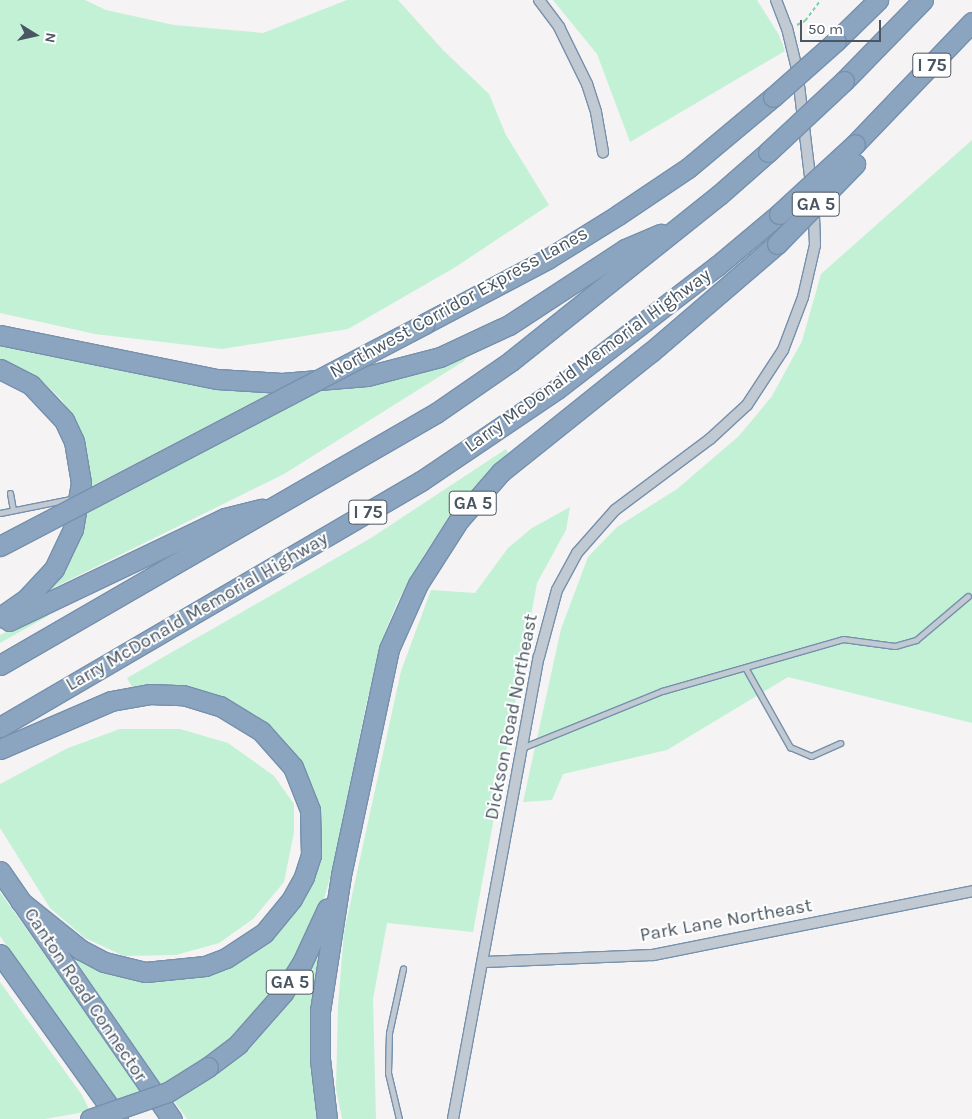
<!DOCTYPE html>
<html>
<head>
<meta charset="utf-8">
<style>
	body { margin:0 }
	#map { position:relative; width:972px; height:1119px; overflow:hidden; background:#f5f3f3; font-family:Karla,sans-serif }
	div>[style] { position:absolute }
	[style*='--x'] { left:calc(var(--x)*1px); top:calc(var(--y)*1px); width:calc(var(--w)*1px); rotate:calc(var(--a)*1deg) }
	.green>* { inset:0; background:#c3f1d5 }
	.path>* { height:2px; margin-top:-1px; transform-origin:0; background:repeating-linear-gradient(90deg,#7ad0a6 0 4px,transparent 0 6.5px) }
	.roads { filter:drop-shadow(1px 0 #7690ad) drop-shadow(-1px 0 #7690ad) drop-shadow(0 1px #7690ad) drop-shadow(0 -1px #7690ad) }
	.service>* { height:5px; margin:-2.5px; padding:0 2.5px; transform-origin:2.5px; border-radius:2.5px; background:#c1cad2 }
	.minor>* { height:10px; margin:-5px; padding:0 5px; transform-origin:5px; border-radius:5px; background:#c1cad2 }
	.motorway>* { height:19px; margin:-9.5px; padding:0 9.5px; transform-origin:9.5px; border-radius:9.5px; background:#8ba5c1 }
	.bridges { filter:drop-shadow(1px 0 #7690ad) drop-shadow(-1px 0 #7690ad) drop-shadow(0 1px #7690ad) drop-shadow(0 -1px #7690ad) }
	.motorway-bridge>* { height:19px; margin:-9.5px; padding:0 9.5px; transform-origin:9.5px; border-radius:9.5px; background:#8ba5c1 }
	span { translate:-50% -50%; white-space:nowrap; text-align:center; line-height:1.15; -webkit-text-stroke:4px #fff; paint-order:stroke }
	.shield-label span { padding:1px 4px; background:#fff; border:1px solid; border-radius:4px; -webkit-text-stroke-width:0 }
	.shield-label { font-size:18px; color:#4a5661; font-weight:700 }
	.street-label { font-size:19px; color:#4a5661 }
	.north { position:absolute; left:10px; top:10px; width:50px; height:50px; -webkit-text-stroke:4px #fff; paint-order:stroke; rotate:100deg; font-size:14px; font-weight:700; line-height:20px; text-align:center; color:#4a5661 }
	.north::after { content:''; display:block; margin:auto; width:18px; height:22px; background:#4a5661; clip-path:polygon(50% 0,100% 100%,50% 72%,0 100%) }
	.scale { position:absolute; left:800px; top:20px; width:81px; height:22px; box-sizing:border-box; border:2px solid #4a5661; border-top:0; padding-left:6px; font-size:15px; line-height:18px; white-space:nowrap; color:#4a5661; -webkit-text-stroke:4px #fff; paint-order:stroke }
</style>
</head>
<body>
<div id="map">
	<div class="green">
		<div style="clip-path:polygon(0 0,85px 0,106px 10px,174px 25px,263px 33px,347px 0,398px 0,443px 50px,489px 94px,506px 135px,549px 205px,454px 268px,348px 329px,222px 349px,95px 334px,0 313px)"></div>
		<div style="clip-path:polygon(553px 0,757px 0,779px 35px,785px 51px,630px 142px,597px 54px)"></div>
		<div style="clip-path:polygon(972px 140px,972px 723px,788px 677px,667px 750px,563px 774px,552px 800px,523px 802px,561px 629px,588px 557px,617px 527px,677px 489px,739px 436px,772px 396px,802px 341px,821px 274px)"></div>
		<div style="clip-path:polygon(0 340px,230px 387px,271px 393px,88px 488px,88px 463px,79px 428px,62px 400px,41px 380px,0 360px)"></div>
		<div style="clip-path:polygon(462px 358px,466px 358px,464px 361px,284px 474px,55px 587px,57px 593px,36px 603px,72px 557px,88px 512px,323px 389px,402px 376px)"></div>
		<div style="clip-path:polygon(506px 449px,508px 453px,466px 495px,425px 553px,397px 603px,385px 632px,367px 701px,334px 862px,322px 907px,305px 945px,273px 997px,221px 1049px,162px 1086px,72px 955px,149px 980px,179px 979px,212px 972px,262px 945px,299px 905px,318px 861px,319px 811px,314px 789px,299px 759px,279px 735px,256px 715px,211px 694px,186px 687px,132px 687px,127px 678px,371px 538px)"></div>
		<div style="clip-path:polygon(570px 507px,566px 530px,537px 583px,473px 932px,387px 923px,373px 999px,376px 1119px,342px 1119px,336px 1089px,338px 1006px,344px 932px,401px 671px,431px 590px,475px 593px,508px 548px,532px 528px)"></div>
		<div style="clip-path:polygon(49px 612px,48px 616px,0 643px,0 635px)"></div>
		<div style="clip-path:polygon(120px 729px,180px 729px,228px 743px,274px 776px,294px 804px,294px 832px,284px 882px,253px 919px,219px 943px,176px 955px,124px 956px,85px 938px,50px 908px,0 828px,0 784px,68px 748px)"></div>
		<div style="clip-path:polygon(0 892px,145px 1095px,117px 1104px,0 936px)"></div>
		<div style="clip-path:polygon(318px 954px,323px 957px,320px 1119px,187px 1119px,174px 1101px,217px 1075px,243px 1053px,288px 1003px)"></div>
		<div style="clip-path:polygon(0 982px,82px 1095px,90px 1111px,45px 1119px,0 1119px)"></div>
	</div>
	<div class="path">
		<div style="--x:797;--y:25;--w:9;--a:-27"></div>
		<div style="--x:805;--y:21;--w:26;--a:-53"></div>
	</div>
	<div class="roads">
		<div class="service">
			<div style="--x:10;--y:493;--w:17;--a:80"></div>
			<div style="--x:0;--y:513;--w:76;--a:-11.3"></div>
			<div style="--x:746;--y:669;--w:90;--a:60.6"></div>
			<div style="--x:790;--y:747;--w:23;--a:23"></div>
			<div style="--x:811;--y:756;--w:32;--a:-24"></div>
			<div style="--x:524;--y:747;--w:149;--a:-22.1"></div>
			<div style="--x:662;--y:691;--w:188;--a:-16"></div>
			<div style="--x:843;--y:639;--w:52;--a:7.7"></div>
			<div style="--x:895;--y:646;--w:22;--a:-16"></div>
			<div style="--x:916;--y:640;--w:68;--a:-40.2"></div>
			<div style="--x:399;--y:1119;--w:47;--a:-103.4"></div>
			<div style="--x:388;--y:1073;--w:40;--a:-88.6"></div>
			<div style="--x:389;--y:1033;--w:66;--a:-77.7"></div>
		</div>
		<div class="minor">
			<div style="--x:539;--y:0;--w:34;--a:53"></div>
			<div style="--x:559;--y:27;--w:64;--a:63.8"></div>
			<div style="--x:587;--y:84;--w:29;--a:72"></div>
			<div style="--x:596;--y:112;--w:41;--a:80.1"></div>
			<div style="--x:776;--y:0;--w:30;--a:69"></div>
			<div style="--x:787;--y:28;--w:42;--a:76.3"></div>
			<div style="--x:797;--y:69;--w:117;--a:83.1"></div>
			<div style="--x:484;--y:962;--w:169;--a:-2.4"></div>
			<div style="--x:653;--y:955;--w:325;--a:-11.3"></div>
			<div style="--x:453;--y:1119;--w:470;--a:-79.5"></div>
			<div style="--x:539;--y:657;--w:69;--a:-75"></div>
			<div style="--x:557;--y:590;--w:42;--a:-61.6"></div>
			<div style="--x:577;--y:553;--w:57;--a:-48.5"></div>
			<div style="--x:615;--y:510;--w:119;--a:-36.8"></div>
			<div style="--x:710;--y:439;--w:50;--a:-42.6"></div>
			<div style="--x:747;--y:405;--w:66;--a:-56.8"></div>
			<div style="--x:783;--y:350;--w:57;--a:-69.3"></div>
			<div style="--x:803;--y:297;--w:53;--a:-77"></div>
			<div style="--x:815;--y:245;--w:38;--a:-92"></div>
		</div>
		<div class="motorway">
			<div style="--x:836;--y:41;--w:59;--a:-44.3"></div>
			<div style="--x:844;--y:81;--w:113;--a:-45.7"></div>
			<div style="--x:855;--y:144;--w:169;--a:-46.2"></div>
			<div style="--x:424;--y:324;--w:141;--a:-27.8"></div>
			<div style="--x:549;--y:258;--w:81;--a:-31.9"></div>
			<div style="--x:618;--y:215;--w:84;--a:-33.9"></div>
			<div style="--x:688;--y:168;--w:111;--a:-39.9"></div>
			<div style="--x:0;--y:335;--w:221;--a:11.5"></div>
			<div style="--x:217;--y:379;--w:65;--a:3.5"></div>
			<div style="--x:282;--y:383;--w:85;--a:-4.7"></div>
			<div style="--x:367;--y:376;--w:75;--a:-14.6"></div>
			<div style="--x:440;--y:357;--w:76;--a:-24.9"></div>
			<div style="--x:509;--y:325;--w:139;--a:-33.2"></div>
			<div style="--x:625;--y:249;--w:39;--a:-23"></div>
			<div style="--x:0;--y:369;--w:35;--a:27"></div>
			<div style="--x:31;--y:385;--w:48;--a:46.7"></div>
			<div style="--x:64;--y:420;--w:23;--a:65"></div>
			<div style="--x:74;--y:441;--w:43;--a:80.5"></div>
			<div style="--x:81;--y:483;--w:47;--a:99.9"></div>
			<div style="--x:73;--y:529;--w:44;--a:115.4"></div>
			<div style="--x:54;--y:569;--w:41;--a:133"></div>
			<div style="--x:26;--y:599;--w:32;--a:145"></div>
			<div style="--x:9;--y:621;--w:239;--a:-25.5"></div>
			<div style="--x:225;--y:518;--w:38;--a:-14"></div>
			<div style="--x:0;--y:665;--w:504;--a:-30.03"></div>
			<div style="--x:436;--y:413;--w:91;--a:-34.7"></div>
			<div style="--x:511;--y:361;--w:266;--a:-38.6"></div>
			<div style="--x:719;--y:195;--w:65;--a:-41.3"></div>
			<div style="--x:0;--y:727;--w:488;--a:-30.3"></div>
			<div style="--x:421;--y:481;--w:164;--a:-34.1"></div>
			<div style="--x:557;--y:389;--w:202;--a:-37.6"></div>
			<div style="--x:717;--y:266;--w:81;--a:-40"></div>
			<div style="--x:0;--y:749;--w:121;--a:-23.4"></div>
			<div style="--x:111;--y:701;--w:39;--a:-10"></div>
			<div style="--x:149;--y:694;--w:34;--a:2"></div>
			<div style="--x:183;--y:695;--w:39;--a:17"></div>
			<div style="--x:220;--y:706;--w:48;--a:31.4"></div>
			<div style="--x:261;--y:731;--w:48;--a:48.4"></div>
			<div style="--x:293;--y:767;--w:46;--a:68.4"></div>
			<div style="--x:310;--y:810;--w:45;--a:88.7"></div>
			<div style="--x:311;--y:855;--w:23;--a:108"></div>
			<div style="--x:304;--y:877;--w:25;--a:119"></div>
			<div style="--x:292;--y:899;--w:44;--a:129.5"></div>
			<div style="--x:264;--y:933;--w:45;--a:146.7"></div>
			<div style="--x:226;--y:958;--w:22;--a:159"></div>
			<div style="--x:205;--y:966;--w:60;--a:174.3"></div>
			<div style="--x:145;--y:972;--w:42;--a:-166.3"></div>
			<div style="--x:104;--y:962;--w:26;--a:-152"></div>
			<div style="--x:81;--y:950;--w:78;--a:-141.2"></div>
			<div style="--x:0;--y:871;--w:302;--a:55.3"></div>
			<div style="--x:0;--y:954;--w:203;--a:54.4"></div>
			<div style="--x:208;--y:1067;--w:38;--a:-37"></div>
			<div style="--x:238;--y:1044;--w:68;--a:-48.6"></div>
			<div style="--x:283;--y:993;--w:36;--a:-58"></div>
			<div style="--x:302;--y:963;--w:60;--a:-65.2"></div>
			<div style="--x:327;--y:1119;--w:60;--a:-96.7"></div>
			<div style="--x:320;--y:1059;--w:48;--a:-90"></div>
			<div style="--x:320;--y:1011;--w:138;--a:-81.2"></div>
			<div style="--x:341;--y:875;--w:231;--a:-78"></div>
			<div style="--x:389;--y:649;--w:71;--a:-66"></div>
			<div style="--x:418;--y:584;--w:76;--a:-57.4"></div>
			<div style="--x:459;--y:520;--w:64;--a:-48.8"></div>
			<div style="--x:501;--y:472;--w:192;--a:-38.7"></div>
			<div style="--x:651;--y:352;--w:166;--a:-40.6"></div>
		</div>
	</div>
	<div class="bridges">
		<div class="motorway-bridge">
			<div style="--x:773;--y:97;--w:84;--a:-41.6"></div>
			<div style="--x:768;--y:152;--w:104;--a:-43.1"></div>
			<div style="--x:779;--y:214;--w:103;--a:-42.6"></div>
			<div style="--x:777;--y:244;--w:112;--a:-45.7"></div>
			<div style="--x:0;--y:546;--w:479;--a:-27.6"></div>
			<div style="--x:90;--y:1119;--w:83;--a:-19.1"></div>
			<div style="--x:168;--y:1092;--w:47;--a:-32"></div>
		</div>
	</div>
	<div class="shield-label">
		<span style="left:932px;top:65px">I 75</span>
		<span style="left:816px;top:204px">GA 5</span>
		<span style="left:473px;top:503px">GA 5</span>
		<span style="left:368px;top:512px">I 75</span>
		<span style="left:290px;top:982px">GA 5</span>
	</div>
	<div class="street-label">
		<span style="left:459px;top:303px;rotate:-29deg">Northwest Corridor Express Lanes</span>
		<span style="left:588px;top:361px;rotate:-36deg">Larry McDonald Memorial Highway</span>
		<span style="left:197px;top:612px;rotate:-30deg">Larry McDonald Memorial Highway</span>
		<span style="left:512px;top:717px;rotate:-79deg">Dickson Road Northeast</span>
		<span style="left:726px;top:921px;rotate:-10deg">Park Lane Northeast</span>
		<span style="left:85px;top:995px;rotate:56deg">Canton Road Connector</span>
	</div>
	<div class="north">N</div>
	<div class="scale">50 m</div>
</div>
</body>
</html>
